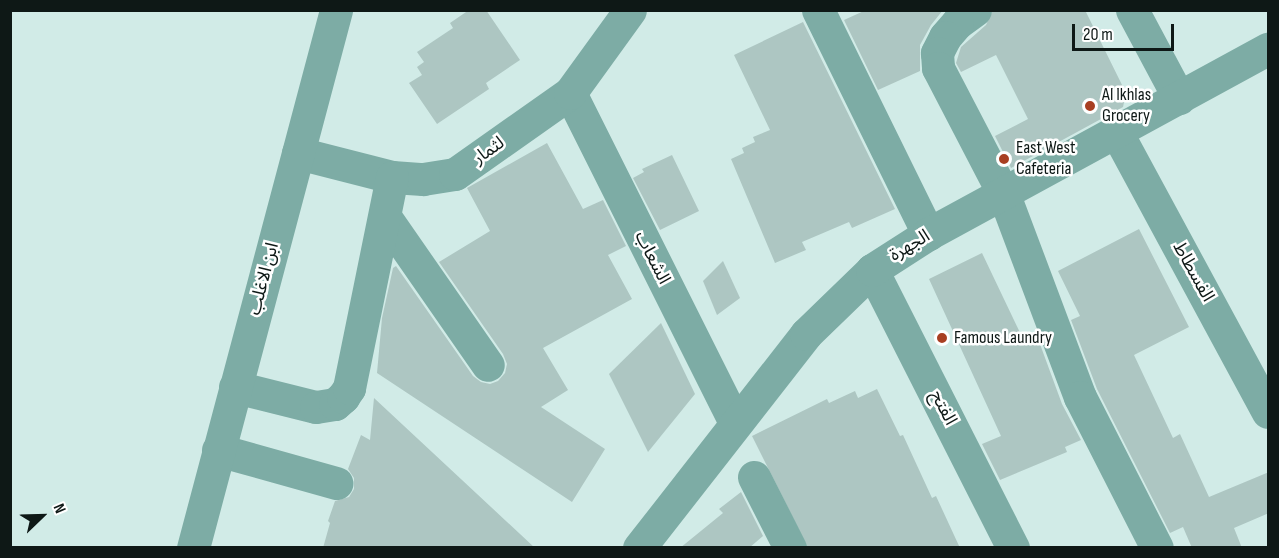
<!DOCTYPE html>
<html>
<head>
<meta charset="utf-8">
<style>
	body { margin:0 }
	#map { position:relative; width:1279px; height:558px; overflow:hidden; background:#d1ebe7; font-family:"Sofia Sans Condensed","Noto Sans Arabic",sans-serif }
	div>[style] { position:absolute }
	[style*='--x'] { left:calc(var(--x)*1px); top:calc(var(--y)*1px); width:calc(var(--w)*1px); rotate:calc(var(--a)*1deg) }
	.building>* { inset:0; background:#adc6c2 }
	.minor>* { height:33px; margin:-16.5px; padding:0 16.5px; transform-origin:16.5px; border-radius:16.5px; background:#7daca5 }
	.dots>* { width:16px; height:16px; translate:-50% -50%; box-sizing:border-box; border:3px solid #fff; border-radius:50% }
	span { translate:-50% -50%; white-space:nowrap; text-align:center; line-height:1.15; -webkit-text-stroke:5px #fff; paint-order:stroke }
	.poi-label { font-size:18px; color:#0e1816 }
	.left { translate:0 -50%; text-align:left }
	.street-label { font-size:18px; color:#0e1816 }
	.frame { position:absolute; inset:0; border:12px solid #0e1816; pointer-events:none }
	.north { position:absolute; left:12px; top:486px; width:60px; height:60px; -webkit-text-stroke:4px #fff; paint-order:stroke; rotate:67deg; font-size:16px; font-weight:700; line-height:24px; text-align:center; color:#0e1816 }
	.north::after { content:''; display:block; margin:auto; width:21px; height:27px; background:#0e1816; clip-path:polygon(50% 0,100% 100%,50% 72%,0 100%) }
	.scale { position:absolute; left:1072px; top:24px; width:102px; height:27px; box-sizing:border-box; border:3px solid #0e1816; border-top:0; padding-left:8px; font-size:18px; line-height:21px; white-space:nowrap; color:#0e1816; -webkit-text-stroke:4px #fff; paint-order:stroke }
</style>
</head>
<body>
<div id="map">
	<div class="building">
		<div style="clip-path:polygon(469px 10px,486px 10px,520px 60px,486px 83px,489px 89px,437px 124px,409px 83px,422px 75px,417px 67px,424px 62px,417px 52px,453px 28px,450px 23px)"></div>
		<div style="clip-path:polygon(866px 10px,943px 10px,931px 25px,920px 45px,920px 71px,878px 90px,844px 20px)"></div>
		<div style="clip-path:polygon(993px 10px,1085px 10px,1126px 93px,1123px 107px,1011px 168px,995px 136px,1028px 119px,996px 55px,961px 72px,956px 63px,961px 47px,986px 25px)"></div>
		<div style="clip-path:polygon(803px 22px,895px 209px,852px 228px,849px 222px,802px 242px,806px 250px,775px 263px,731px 159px,744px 153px,742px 148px,755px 142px,753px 137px,770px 130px,734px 55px)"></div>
		<div style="clip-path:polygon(547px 143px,583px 209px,603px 200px,626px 246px,608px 255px,632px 299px,543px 348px,568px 390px,541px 407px,605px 449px,572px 502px,377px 373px,382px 318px,393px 268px,396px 266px,473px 376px,481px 382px,490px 384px,498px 381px,505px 373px,507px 364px,503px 354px,439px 262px,490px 231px,467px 188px)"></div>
		<div style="clip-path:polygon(672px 155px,699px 211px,660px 230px,633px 178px,644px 172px,642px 169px)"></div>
		<div style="clip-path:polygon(1139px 229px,1189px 327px,1134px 355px,1173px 438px,1180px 434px,1209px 497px,1269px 472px,1269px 513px,1234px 528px,1242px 548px,1192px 548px,1183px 527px,1170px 533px,1097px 389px,1071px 320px,1080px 316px,1058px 271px)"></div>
		<div style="clip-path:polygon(982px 253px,1024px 341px,1037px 336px,1062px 404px,1081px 440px,1065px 447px,1067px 452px,1000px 480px,982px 444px,1001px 436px,929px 279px)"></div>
		<div style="clip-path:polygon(723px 261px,740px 298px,717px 315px,703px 281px)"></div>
		<div style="clip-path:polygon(661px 323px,695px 394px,648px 452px,609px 374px)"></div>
		<div style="clip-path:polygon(877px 389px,900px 436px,903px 435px,932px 498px,936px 496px,960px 548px,808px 548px,752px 436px,827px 399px,829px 403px,855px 391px,858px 398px)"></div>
		<div style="clip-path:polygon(374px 398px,535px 548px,323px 548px,330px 523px,328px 521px,335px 501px,349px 497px,354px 489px,354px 478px,348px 469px,361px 435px,370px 440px)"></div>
		<div style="clip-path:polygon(741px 492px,763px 536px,749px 548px,680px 548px,723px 513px,719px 509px)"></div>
	</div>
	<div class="minor">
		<div style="--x:818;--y:10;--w:250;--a:63.8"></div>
		<div style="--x:975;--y:10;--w:22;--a:144"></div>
		<div style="--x:957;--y:23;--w:18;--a:131"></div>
		<div style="--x:945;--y:37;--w:18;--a:117"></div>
		<div style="--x:937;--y:53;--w:15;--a:86"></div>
		<div style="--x:938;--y:68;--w:143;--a:62.5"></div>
		<div style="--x:1004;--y:195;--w:216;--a:69.4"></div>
		<div style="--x:1080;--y:397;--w:169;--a:63"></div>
		<div style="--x:1132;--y:10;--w:100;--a:61.9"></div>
		<div style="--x:570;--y:93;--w:368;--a:63.4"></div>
		<div style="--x:1117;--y:133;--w:317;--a:61.6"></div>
		<div style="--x:298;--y:153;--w:97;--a:14.3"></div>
		<div style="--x:392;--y:177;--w:31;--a:4"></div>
		<div style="--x:423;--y:179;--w:32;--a:-9"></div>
		<div style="--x:455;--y:174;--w:141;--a:-35.2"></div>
		<div style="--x:570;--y:93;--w:102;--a:-54.1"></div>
		<div style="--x:385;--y:217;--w:180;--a:55.2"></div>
		<div style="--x:872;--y:270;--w:312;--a:63.1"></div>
		<div style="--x:235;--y:387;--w:83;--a:13.9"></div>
		<div style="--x:316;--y:407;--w:19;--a:-9"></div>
		<div style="--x:335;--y:404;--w:11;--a:-41"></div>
		<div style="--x:343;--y:397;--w:11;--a:-56"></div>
		<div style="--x:349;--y:388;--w:215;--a:-78.5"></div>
		<div style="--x:218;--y:450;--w:123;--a:15.6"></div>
		<div style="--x:754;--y:477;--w:80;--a:63.1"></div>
		<div style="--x:193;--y:548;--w:557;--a:-75.11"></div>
		<div style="--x:639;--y:548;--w:271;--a:-52"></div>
		<div style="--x:806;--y:334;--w:92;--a:-44.1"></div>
		<div style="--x:872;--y:270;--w:67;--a:-32.7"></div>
		<div style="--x:928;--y:234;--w:387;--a:-28.6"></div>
	</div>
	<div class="dots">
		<div style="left:1090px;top:106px;background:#a83f22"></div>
		<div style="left:1004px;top:159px;background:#a83f22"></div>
		<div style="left:942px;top:338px;background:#a83f22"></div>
	</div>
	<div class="poi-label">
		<span class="left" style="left:1102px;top:106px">Al Ikhlas<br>Grocery</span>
		<span class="left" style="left:1016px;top:159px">East West<br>Cafeteria</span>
		<span class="left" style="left:954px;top:338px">Famous Laundry</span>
	</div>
	<div class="street-label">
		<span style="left:489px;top:151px;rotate:-35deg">لثمار</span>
		<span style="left:910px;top:246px;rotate:-31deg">الجهرة</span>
		<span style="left:652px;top:258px;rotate:63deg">الشعاب</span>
		<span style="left:1193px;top:272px;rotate:61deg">الفسطاط</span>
		<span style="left:264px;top:279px;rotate:-75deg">ابن الاغلب</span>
		<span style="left:943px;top:408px;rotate:63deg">الفتح</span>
	</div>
	<div class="frame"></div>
	<div class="north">N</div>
	<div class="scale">20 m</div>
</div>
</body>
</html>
